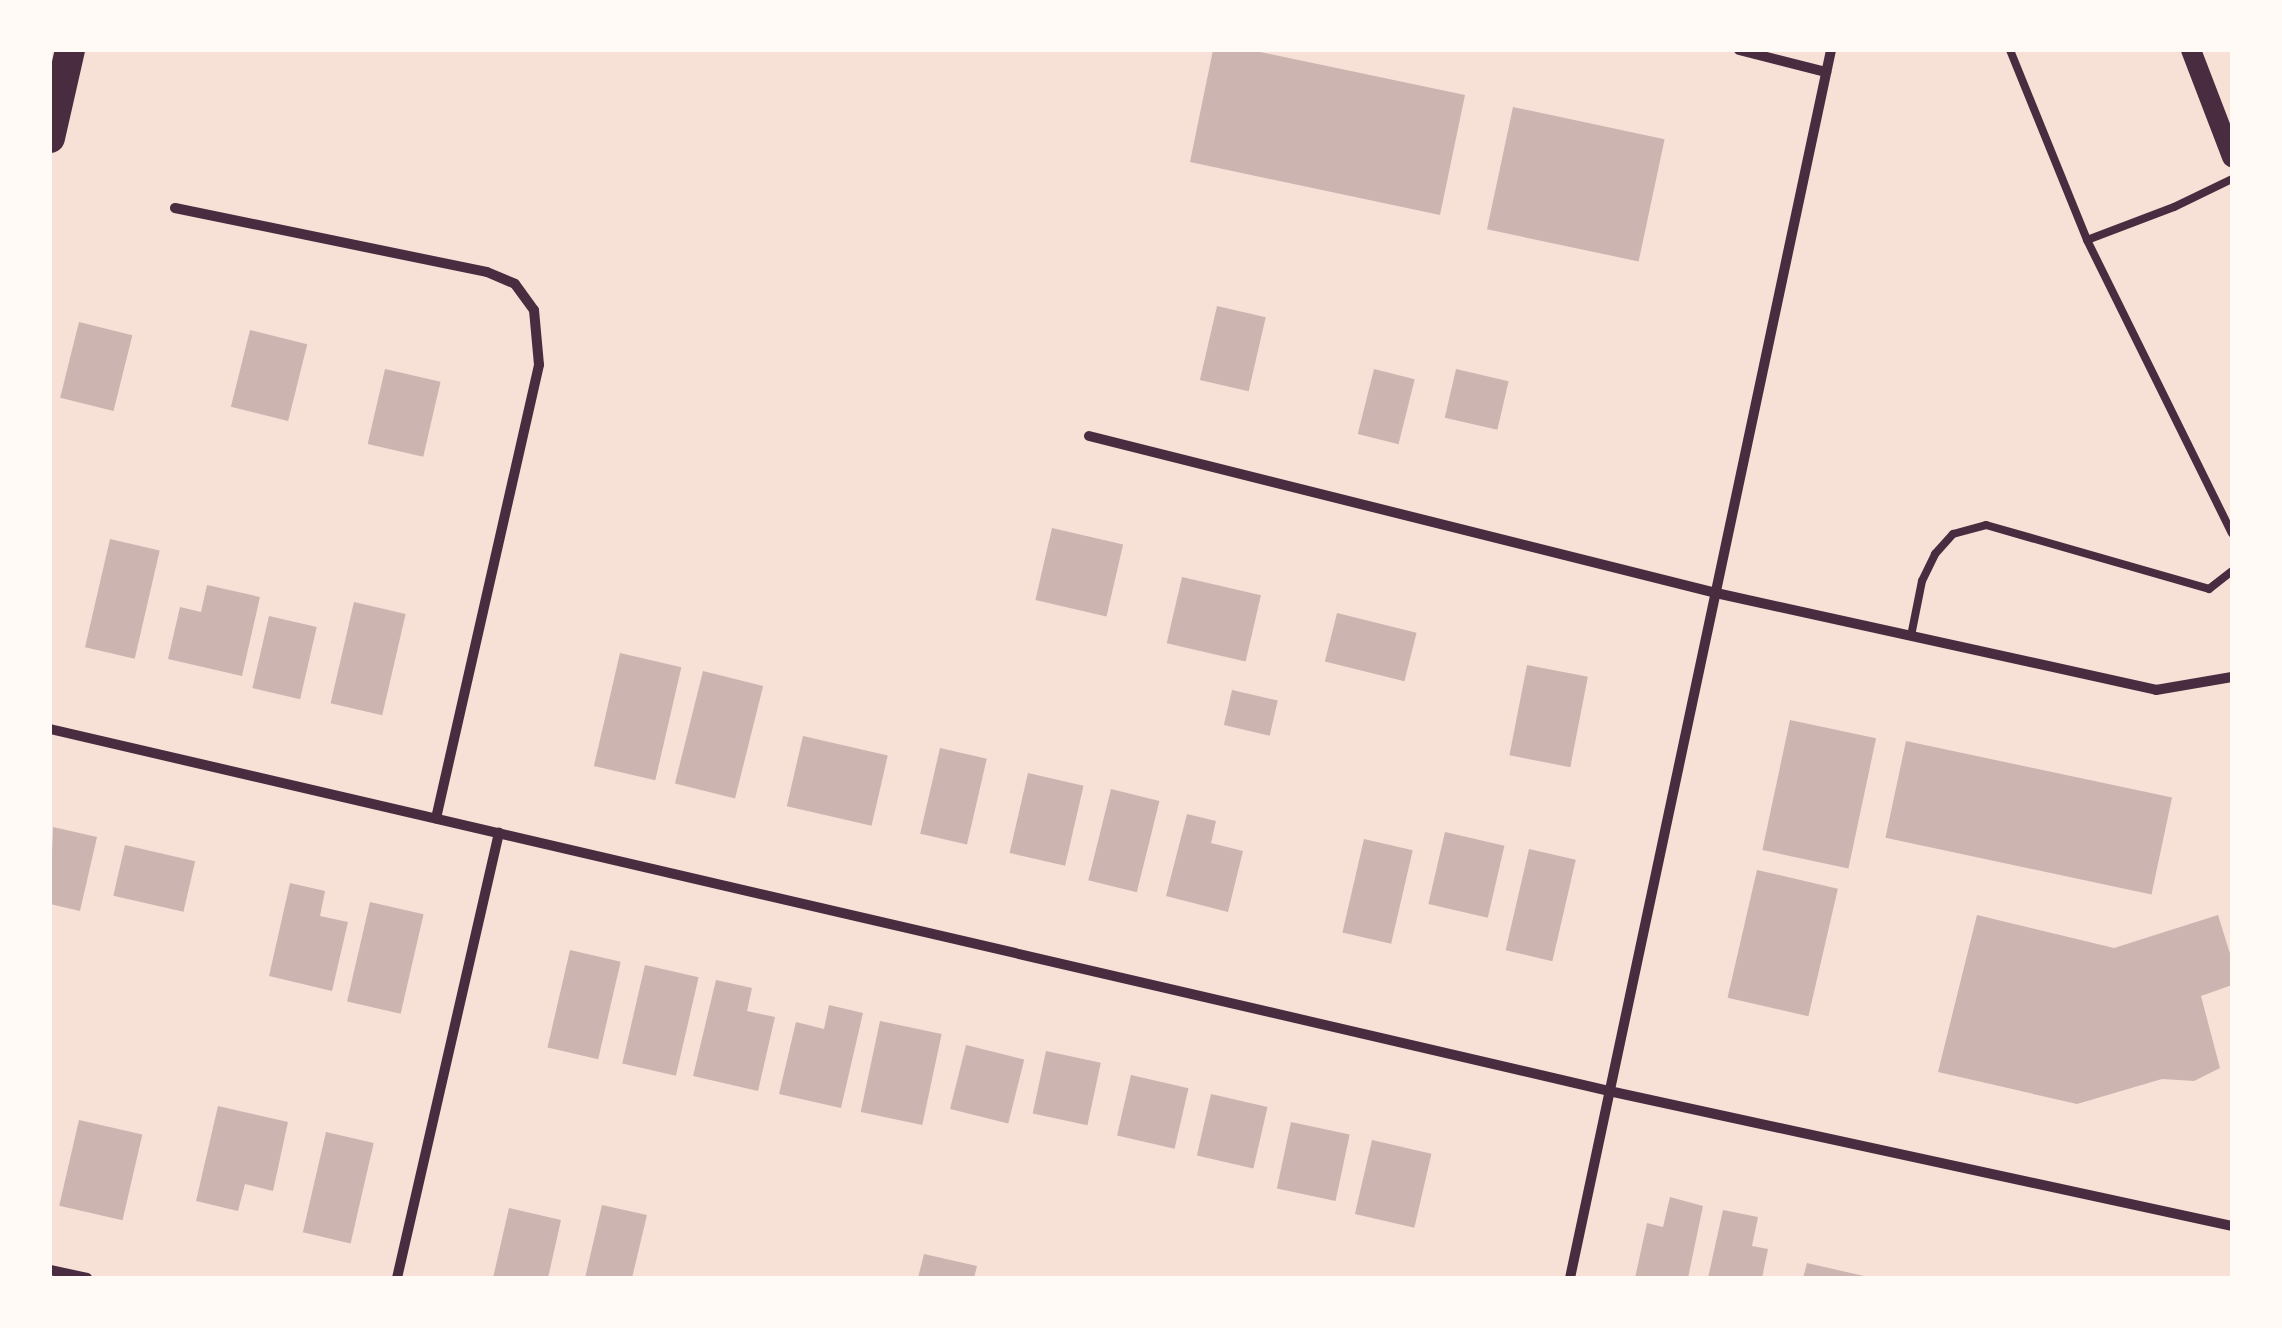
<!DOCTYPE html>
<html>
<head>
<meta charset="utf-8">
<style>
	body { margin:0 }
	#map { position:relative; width:2282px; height:1328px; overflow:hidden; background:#f7e1d7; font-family:"Golos Text",sans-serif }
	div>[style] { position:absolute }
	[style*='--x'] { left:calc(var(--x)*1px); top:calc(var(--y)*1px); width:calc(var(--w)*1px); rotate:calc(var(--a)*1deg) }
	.building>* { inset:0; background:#ccb4b1; transform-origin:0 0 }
	.service>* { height:8px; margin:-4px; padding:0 4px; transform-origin:4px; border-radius:4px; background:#4a2c40 }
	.minor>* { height:10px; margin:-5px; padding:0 5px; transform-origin:5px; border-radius:5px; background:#4a2c40 }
	.secondary>* { height:20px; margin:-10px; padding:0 10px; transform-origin:10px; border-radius:10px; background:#4a2c40 }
	.motorway>* { height:30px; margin:-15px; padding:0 15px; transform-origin:15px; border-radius:15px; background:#4a2c40 }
	span { translate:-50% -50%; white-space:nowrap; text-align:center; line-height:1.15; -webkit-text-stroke:8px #fffaf5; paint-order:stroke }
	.frame { position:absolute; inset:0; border:52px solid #fffaf5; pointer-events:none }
</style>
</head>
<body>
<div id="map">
	<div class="building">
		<div style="clip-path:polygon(1213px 50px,1251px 50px,1465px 95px,1440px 215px,1190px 162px)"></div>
		<div style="left:1513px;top:107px;width:155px;height:125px;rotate:12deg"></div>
		<div style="left:1217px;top:306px;width:50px;height:76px;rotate:13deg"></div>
		<div style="left:79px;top:322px;width:55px;height:78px;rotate:14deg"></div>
		<div style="left:250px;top:330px;width:59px;height:79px;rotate:14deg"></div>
		<div style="left:385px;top:369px;width:57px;height:77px;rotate:13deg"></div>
		<div style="left:1374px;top:369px;width:42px;height:67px;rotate:14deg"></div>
		<div style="left:1456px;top:369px;width:54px;height:50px;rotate:13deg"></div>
		<div style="left:1052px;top:528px;width:73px;height:74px;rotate:13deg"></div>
		<div style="left:110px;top:539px;width:51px;height:111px;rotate:13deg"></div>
		<div style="left:1182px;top:577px;width:81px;height:68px;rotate:13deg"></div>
		<div style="clip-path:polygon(207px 585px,260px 597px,242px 676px,168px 659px,180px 607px,201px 612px)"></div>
		<div style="left:354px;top:602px;width:53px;height:104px;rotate:13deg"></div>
		<div style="left:1337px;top:613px;width:82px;height:50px;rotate:14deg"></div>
		<div style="left:269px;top:616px;width:49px;height:74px;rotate:13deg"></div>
		<div style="left:620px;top:653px;width:63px;height:116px;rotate:13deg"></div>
		<div style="left:1527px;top:665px;width:62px;height:92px;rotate:11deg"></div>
		<div style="left:703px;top:671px;width:62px;height:116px;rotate:14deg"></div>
		<div style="left:1232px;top:690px;width:47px;height:36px;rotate:13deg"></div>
		<div style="left:1790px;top:720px;width:88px;height:133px;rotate:12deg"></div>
		<div style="left:803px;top:736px;width:87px;height:72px;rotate:13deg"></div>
		<div style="left:1906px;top:741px;width:272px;height:99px;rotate:12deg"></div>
		<div style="left:940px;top:748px;width:48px;height:88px;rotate:13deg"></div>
		<div style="left:1028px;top:773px;width:57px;height:82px;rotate:13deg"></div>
		<div style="left:1111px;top:789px;width:50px;height:94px;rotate:14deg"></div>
		<div style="clip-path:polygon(1187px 814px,1216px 821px,1211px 843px,1243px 851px,1228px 912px,1166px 896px)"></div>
		<div style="clip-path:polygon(53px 827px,97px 837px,80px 911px,50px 904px)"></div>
		<div style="left:1445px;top:832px;width:61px;height:74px;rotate:13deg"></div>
		<div style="left:1364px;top:839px;width:50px;height:96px;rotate:13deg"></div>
		<div style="left:125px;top:845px;width:72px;height:52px;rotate:13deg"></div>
		<div style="left:1529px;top:849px;width:48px;height:104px;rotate:13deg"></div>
		<div style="left:1757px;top:870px;width:83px;height:131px;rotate:13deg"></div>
		<div style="clip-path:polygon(290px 883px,325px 891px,320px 916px,348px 922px,332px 991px,269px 976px)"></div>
		<div style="left:370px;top:902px;width:55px;height:102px;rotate:13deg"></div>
		<div style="clip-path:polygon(1977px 915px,2114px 948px,2218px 915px,2232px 960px,2232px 985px,2201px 996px,2220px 1068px,2194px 1081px,2162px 1079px,2077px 1104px,1938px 1072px)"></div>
		<div style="left:570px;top:950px;width:52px;height:100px;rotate:13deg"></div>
		<div style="left:645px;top:965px;width:55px;height:101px;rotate:13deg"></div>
		<div style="clip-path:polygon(716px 980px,752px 988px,747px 1011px,775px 1017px,758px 1091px,693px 1076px)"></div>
		<div style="clip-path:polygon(829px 1005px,863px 1013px,841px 1108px,779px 1094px,796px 1022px,824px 1029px)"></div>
		<div style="left:880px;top:1021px;width:63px;height:93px;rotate:12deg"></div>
		<div style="left:966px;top:1045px;width:60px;height:66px;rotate:14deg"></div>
		<div style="left:1046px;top:1051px;width:56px;height:64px;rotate:12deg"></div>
		<div style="left:1131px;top:1075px;width:59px;height:62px;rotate:13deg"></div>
		<div style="left:1211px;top:1094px;width:58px;height:63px;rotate:13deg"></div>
		<div style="clip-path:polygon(218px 1106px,288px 1122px,273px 1191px,245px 1184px,238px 1211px,196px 1201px)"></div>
		<div style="left:79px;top:1120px;width:65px;height:88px;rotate:13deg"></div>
		<div style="left:1291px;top:1122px;width:60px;height:68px;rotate:12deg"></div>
		<div style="left:326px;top:1132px;width:49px;height:103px;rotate:13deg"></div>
		<div style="left:1372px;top:1140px;width:61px;height:76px;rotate:13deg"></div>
		<div style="clip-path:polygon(1670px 1197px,1703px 1206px,1688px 1278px,1635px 1278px,1647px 1223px,1663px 1227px)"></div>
		<div style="clip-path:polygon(602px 1205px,647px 1215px,632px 1278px,585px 1278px)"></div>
		<div style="clip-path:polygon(509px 1208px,561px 1220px,548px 1278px,493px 1278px)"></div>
		<div style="clip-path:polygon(1723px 1210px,1758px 1217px,1752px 1246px,1768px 1249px,1762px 1278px,1708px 1278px)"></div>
		<div style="clip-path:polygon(924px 1254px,977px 1266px,974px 1278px,918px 1278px)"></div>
		<div style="clip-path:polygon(1807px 1263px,1864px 1276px,1864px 1278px,1803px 1278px)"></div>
	</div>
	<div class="service">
		<div style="--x:2010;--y:50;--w:205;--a:67.9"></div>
		<div style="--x:2232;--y:179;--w:64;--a:154.2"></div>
		<div style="--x:2174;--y:207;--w:93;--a:159.2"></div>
		<div style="--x:2087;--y:240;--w:327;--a:63.7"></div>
		<div style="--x:1911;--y:636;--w:56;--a:-78.7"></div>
		<div style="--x:1922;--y:581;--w:30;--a:-64"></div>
		<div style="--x:1935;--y:554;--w:27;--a:-48"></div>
		<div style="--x:1953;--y:534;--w:34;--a:-15"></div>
		<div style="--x:1986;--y:525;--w:232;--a:16"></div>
		<div style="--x:2209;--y:589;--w:29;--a:-38"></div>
	</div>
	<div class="minor">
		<div style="--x:1739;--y:50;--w:90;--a:14.2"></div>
		<div style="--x:175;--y:208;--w:318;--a:11.6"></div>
		<div style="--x:487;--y:272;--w:30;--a:23"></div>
		<div style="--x:515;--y:284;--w:32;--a:54"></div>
		<div style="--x:534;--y:310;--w:55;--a:84.8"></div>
		<div style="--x:539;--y:365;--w:465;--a:102.8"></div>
		<div style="--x:1089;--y:436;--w:646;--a:14.06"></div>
		<div style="--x:1716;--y:593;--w:451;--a:12.4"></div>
		<div style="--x:2156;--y:690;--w:77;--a:-9.7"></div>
		<div style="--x:50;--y:729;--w:1600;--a:13.07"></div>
		<div style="--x:1609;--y:1091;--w:637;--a:12.23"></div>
		<div style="--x:50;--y:1270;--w:38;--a:12"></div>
		<div style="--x:397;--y:1278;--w:457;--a:-77.1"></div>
		<div style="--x:1570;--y:1278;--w:1255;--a:-78"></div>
	</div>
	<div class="secondary">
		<div style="--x:2191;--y:50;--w:115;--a:69"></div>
	</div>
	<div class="motorway">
		<div style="--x:50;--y:138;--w:90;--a:-77.2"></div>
	</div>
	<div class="frame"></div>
</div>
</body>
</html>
